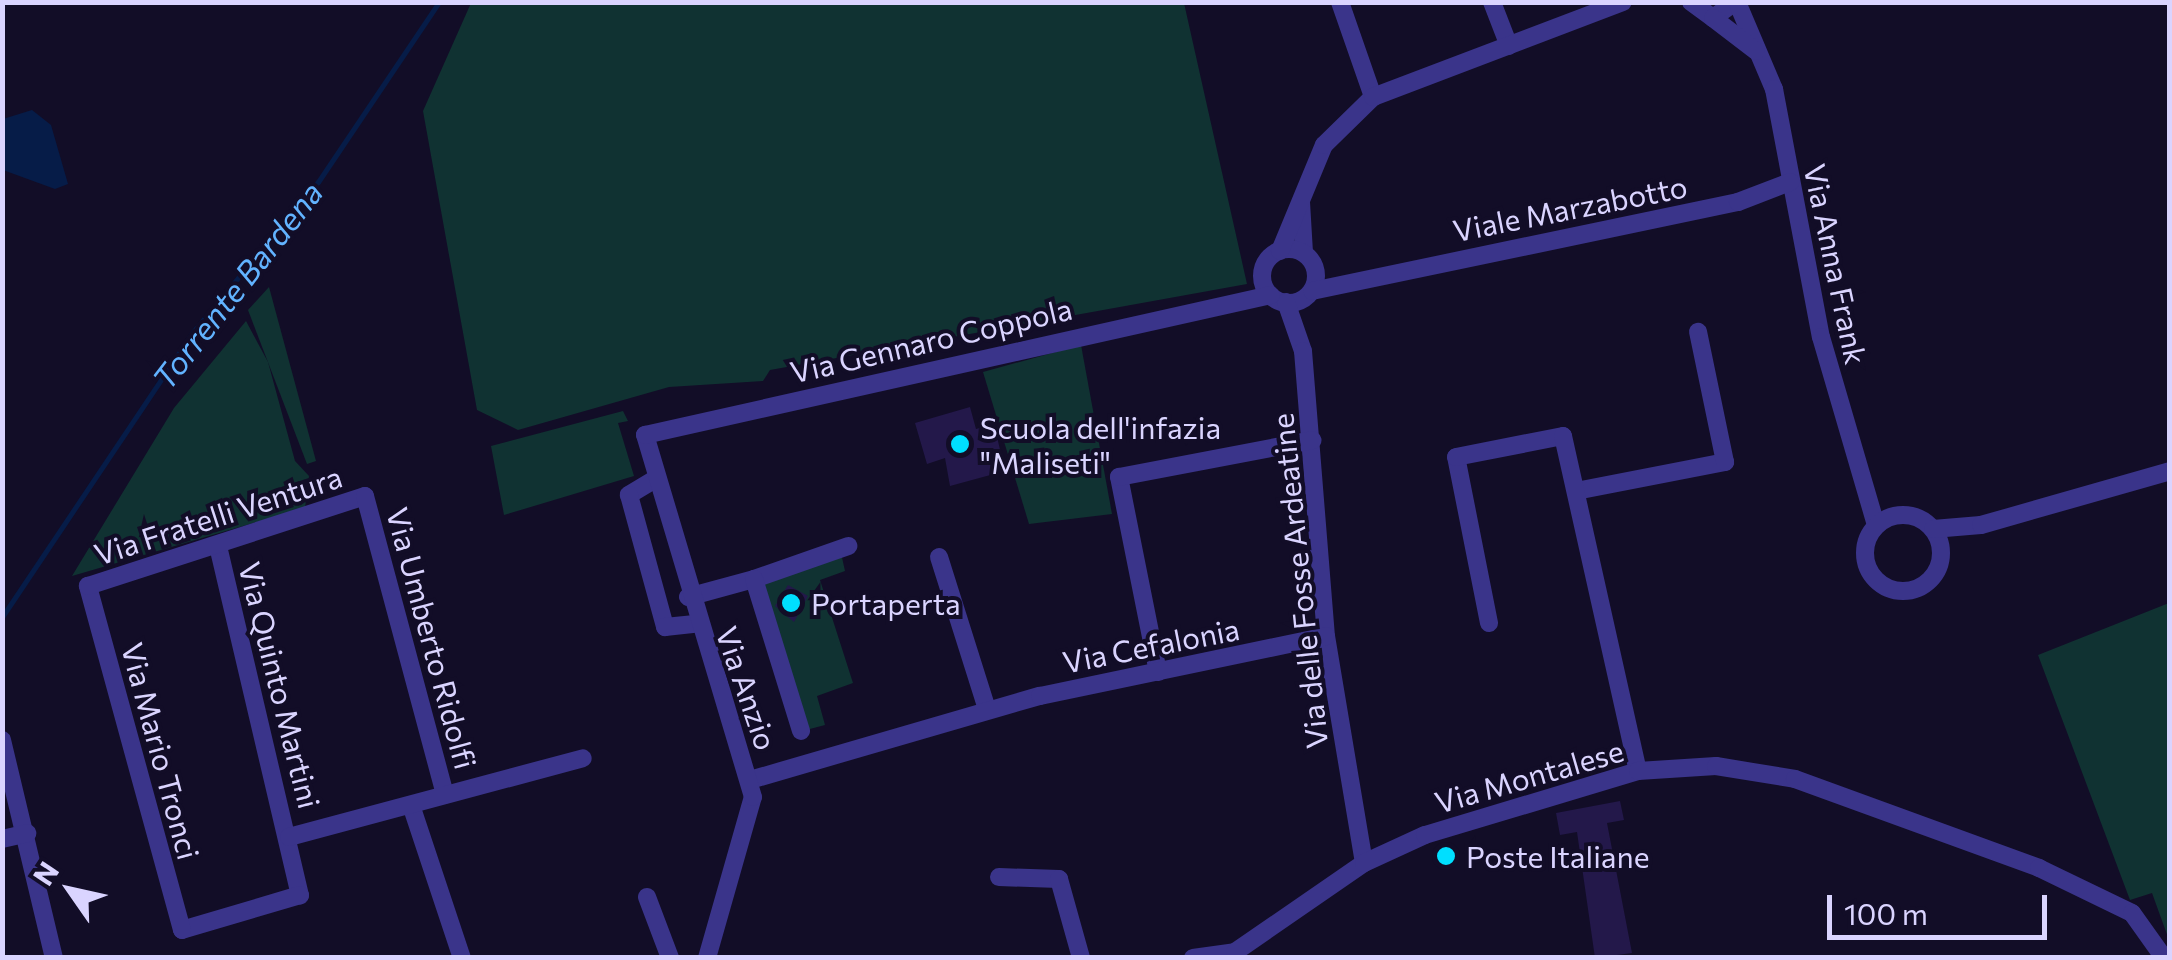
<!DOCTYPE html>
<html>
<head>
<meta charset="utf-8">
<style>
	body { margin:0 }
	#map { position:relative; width:2172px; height:960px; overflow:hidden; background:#120d27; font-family:Commissioner,sans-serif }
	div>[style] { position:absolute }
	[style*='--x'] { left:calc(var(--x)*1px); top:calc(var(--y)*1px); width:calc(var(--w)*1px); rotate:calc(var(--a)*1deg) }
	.green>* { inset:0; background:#103232 }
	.water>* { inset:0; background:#061c48 }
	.stream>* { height:5px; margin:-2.5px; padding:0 2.5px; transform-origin:2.5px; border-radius:2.5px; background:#061c48 }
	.building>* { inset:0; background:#23184a }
	.minor>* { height:18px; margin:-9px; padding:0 9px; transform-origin:9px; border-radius:9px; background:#3a348a }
	.minor>.ring { margin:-9px; padding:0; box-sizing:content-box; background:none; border:18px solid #3a348a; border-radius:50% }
	.dots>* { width:28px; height:28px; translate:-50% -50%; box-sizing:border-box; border:5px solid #120d27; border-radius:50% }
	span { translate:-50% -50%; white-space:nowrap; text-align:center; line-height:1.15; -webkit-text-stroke:8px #120d27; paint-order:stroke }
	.street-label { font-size:30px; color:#dad4ff }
	.poi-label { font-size:30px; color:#dad4ff }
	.left { translate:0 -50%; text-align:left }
	.water-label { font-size:32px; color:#62b3ff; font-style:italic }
	.frame { position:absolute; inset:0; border:5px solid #dad4ff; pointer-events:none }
	.north { position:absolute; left:20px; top:840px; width:100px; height:100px; -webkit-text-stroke:8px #120d27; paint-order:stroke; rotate:304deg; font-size:28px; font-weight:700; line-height:40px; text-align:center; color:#dad4ff }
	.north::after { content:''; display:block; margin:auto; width:35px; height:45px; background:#dad4ff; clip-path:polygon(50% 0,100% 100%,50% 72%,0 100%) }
	.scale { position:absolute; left:1827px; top:895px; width:220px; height:45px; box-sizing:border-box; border:5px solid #dad4ff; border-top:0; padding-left:12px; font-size:30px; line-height:35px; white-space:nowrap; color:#dad4ff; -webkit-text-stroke:8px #120d27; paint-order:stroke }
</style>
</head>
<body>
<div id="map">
	<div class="green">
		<div style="clip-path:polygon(471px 3px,1184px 3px,1247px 284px,770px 370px,763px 381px,669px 387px,518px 430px,477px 410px,423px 111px)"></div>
		<div style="clip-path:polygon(269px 287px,316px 461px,307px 464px,248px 310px)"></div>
		<div style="clip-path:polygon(246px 321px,268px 362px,295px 461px,309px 476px,305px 508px,72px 576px,174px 408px)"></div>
		<div style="clip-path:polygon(1081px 345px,1112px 514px,1029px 524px,983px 372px)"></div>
		<div style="clip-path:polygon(623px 411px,628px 421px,618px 423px,634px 476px,504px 515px,491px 446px)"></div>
		<div style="clip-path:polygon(841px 553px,845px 571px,820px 580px,853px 683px,817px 696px,825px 725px,806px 730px,760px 583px)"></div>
		<div style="clip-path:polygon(2169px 603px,2169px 940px,2152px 893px,2130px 900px,2038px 655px)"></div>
	</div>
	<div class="water">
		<div style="clip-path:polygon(32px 110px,51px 125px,68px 184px,55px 189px,3px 170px,3px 119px)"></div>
	</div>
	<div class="stream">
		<div style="--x:2;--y:617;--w:342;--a:-56.2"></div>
		<div style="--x:192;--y:333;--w:197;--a:-50.2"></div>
		<div style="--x:318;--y:182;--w:217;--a:-56.1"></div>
	</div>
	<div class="building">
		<div style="clip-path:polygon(970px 407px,976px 429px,994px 424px,1005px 471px,950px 486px,945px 458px,927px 464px,915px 423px)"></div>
		<div style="clip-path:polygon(788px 585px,808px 596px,794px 622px,775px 606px)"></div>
		<div style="clip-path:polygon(1620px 801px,1624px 820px,1607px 823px,1632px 953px,1595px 958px,1577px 832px,1560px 835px,1556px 813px)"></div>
	</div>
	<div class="minor">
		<div style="--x:1340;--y:2;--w:101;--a:70.8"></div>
		<div style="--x:1492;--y:2;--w:47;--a:68.9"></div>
		<div style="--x:1691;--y:2;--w:27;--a:36"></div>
		<div style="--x:1713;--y:18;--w:27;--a:-36"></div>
		<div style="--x:1737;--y:2;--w:95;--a:67"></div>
		<div style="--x:1774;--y:89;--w:252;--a:79.3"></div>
		<div style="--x:1821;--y:337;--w:196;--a:73.7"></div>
		<div style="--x:1713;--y:18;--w:54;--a:37.5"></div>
		<div style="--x:1301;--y:202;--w:51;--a:86.6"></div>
		<div class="ring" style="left:1262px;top:249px;width:36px;height:36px"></div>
		<div style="--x:1280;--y:251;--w:115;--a:-67.5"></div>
		<div style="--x:1324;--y:145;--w:69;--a:-44.4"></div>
		<div style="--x:1373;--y:97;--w:267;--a:-20.8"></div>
		<div style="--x:1312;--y:291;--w:435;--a:-11.8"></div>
		<div style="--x:1738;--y:202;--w:56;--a:-21"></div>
		<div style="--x:1286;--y:302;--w:52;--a:70.9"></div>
		<div style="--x:1303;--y:351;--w:286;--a:85.4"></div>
		<div style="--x:1326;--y:636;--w:230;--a:80.5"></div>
		<div style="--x:657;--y:478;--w:33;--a:149"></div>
		<div style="--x:629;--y:495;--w:137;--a:74.7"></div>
		<div style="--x:665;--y:627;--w:30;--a:-6"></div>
		<div style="--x:1576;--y:491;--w:152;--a:-11"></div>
		<div style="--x:1725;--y:462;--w:133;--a:-101.7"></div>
		<div class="ring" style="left:1865px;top:515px;width:58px;height:58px"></div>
		<div style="--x:1933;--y:529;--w:48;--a:-4.8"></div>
		<div style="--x:1981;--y:525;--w:197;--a:-15.9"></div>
		<div style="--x:218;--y:546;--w:359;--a:76.8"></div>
		<div style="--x:300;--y:895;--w:123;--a:163.5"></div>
		<div style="--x:182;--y:930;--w:357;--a:-105.3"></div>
		<div style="--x:88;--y:586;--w:291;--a:-18"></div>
		<div style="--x:365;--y:496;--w:309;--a:75"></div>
		<div style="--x:939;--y:557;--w:159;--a:72.5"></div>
		<div style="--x:754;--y:579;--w:100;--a:-19.3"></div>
		<div style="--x:688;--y:597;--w:68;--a:-15.3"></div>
		<div style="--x:754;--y:579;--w:159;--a:72.8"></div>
		<div style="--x:1489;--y:623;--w:169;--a:-101.2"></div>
		<div style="--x:1456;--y:457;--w:109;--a:-11.1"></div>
		<div style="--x:1563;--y:436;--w:343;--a:77.4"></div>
		<div style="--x:1158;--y:672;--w:199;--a:-101.3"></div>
		<div style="--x:1119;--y:477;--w:197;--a:-10.8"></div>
		<div style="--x:2;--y:740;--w:224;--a:76.6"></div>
		<div style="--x:750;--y:780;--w:302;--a:-16.2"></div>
		<div style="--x:1040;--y:696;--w:292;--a:-11.8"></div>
		<div style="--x:411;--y:805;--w:161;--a:71.6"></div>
		<div style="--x:289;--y:837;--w:304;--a:-15"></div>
		<div style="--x:2;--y:839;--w:26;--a:-13"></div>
		<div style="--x:999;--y:877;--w:60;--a:1.9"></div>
		<div style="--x:1059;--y:879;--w:82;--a:74.4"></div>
		<div style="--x:647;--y:897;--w:65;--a:69.3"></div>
		<div style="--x:707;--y:958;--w:167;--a:-74.1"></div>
		<div style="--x:753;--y:797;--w:378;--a:-106.6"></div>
		<div style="--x:645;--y:435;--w:641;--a:-12.61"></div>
		<div style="--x:1193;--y:958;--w:42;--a:-8.1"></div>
		<div style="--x:1235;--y:952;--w:157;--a:-34.6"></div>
		<div style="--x:1364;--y:863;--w:67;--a:-24.7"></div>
		<div style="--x:1425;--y:835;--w:222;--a:-16.7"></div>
		<div style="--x:1638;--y:771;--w:78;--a:-3.7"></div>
		<div style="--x:1716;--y:766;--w:80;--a:9.3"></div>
		<div style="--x:1795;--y:779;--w:260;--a:20"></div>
		<div style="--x:2039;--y:868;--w:103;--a:25.8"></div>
		<div style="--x:2132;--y:913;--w:55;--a:54.6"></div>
	</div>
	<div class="dots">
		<div style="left:960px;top:444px;background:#00dfff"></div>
		<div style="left:791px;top:603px;background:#00dfff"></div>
		<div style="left:1446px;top:856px;background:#00dfff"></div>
	</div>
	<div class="street-label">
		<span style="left:1570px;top:208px;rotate:-11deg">Viale Marzabotto</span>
		<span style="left:1836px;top:264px;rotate:78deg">Via Anna Frank</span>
		<span style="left:931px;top:340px;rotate:-13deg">Via Gennaro Coppola</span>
		<span style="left:218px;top:515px;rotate:-18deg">Via Fratelli Ventura</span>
		<span style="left:1299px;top:581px;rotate:-96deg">Via delle Fosse Ardeatine</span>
		<span style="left:432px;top:638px;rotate:75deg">Via Umberto Ridolfi</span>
		<span style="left:1151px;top:645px;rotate:-11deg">Via Cefalonia</span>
		<span style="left:280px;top:685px;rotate:76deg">Via Quinto Martini</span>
		<span style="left:747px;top:688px;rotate:71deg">Via Anzio</span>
		<span style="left:161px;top:751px;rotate:75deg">Via Mario Tronci</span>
		<span style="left:1529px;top:776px;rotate:-16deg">Via Montalese</span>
	</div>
	<div class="poi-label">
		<span class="left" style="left:980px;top:444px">Scuola dell'infazia<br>"Maliseti"</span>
		<span class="left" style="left:811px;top:603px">Portaperta</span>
		<span class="left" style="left:1466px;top:856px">Poste Italiane</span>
	</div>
	<div class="water-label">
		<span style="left:237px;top:285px;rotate:-52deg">Torrente Bardena</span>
	</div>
	<div class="frame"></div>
	<div class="north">N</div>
	<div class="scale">100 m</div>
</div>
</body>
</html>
